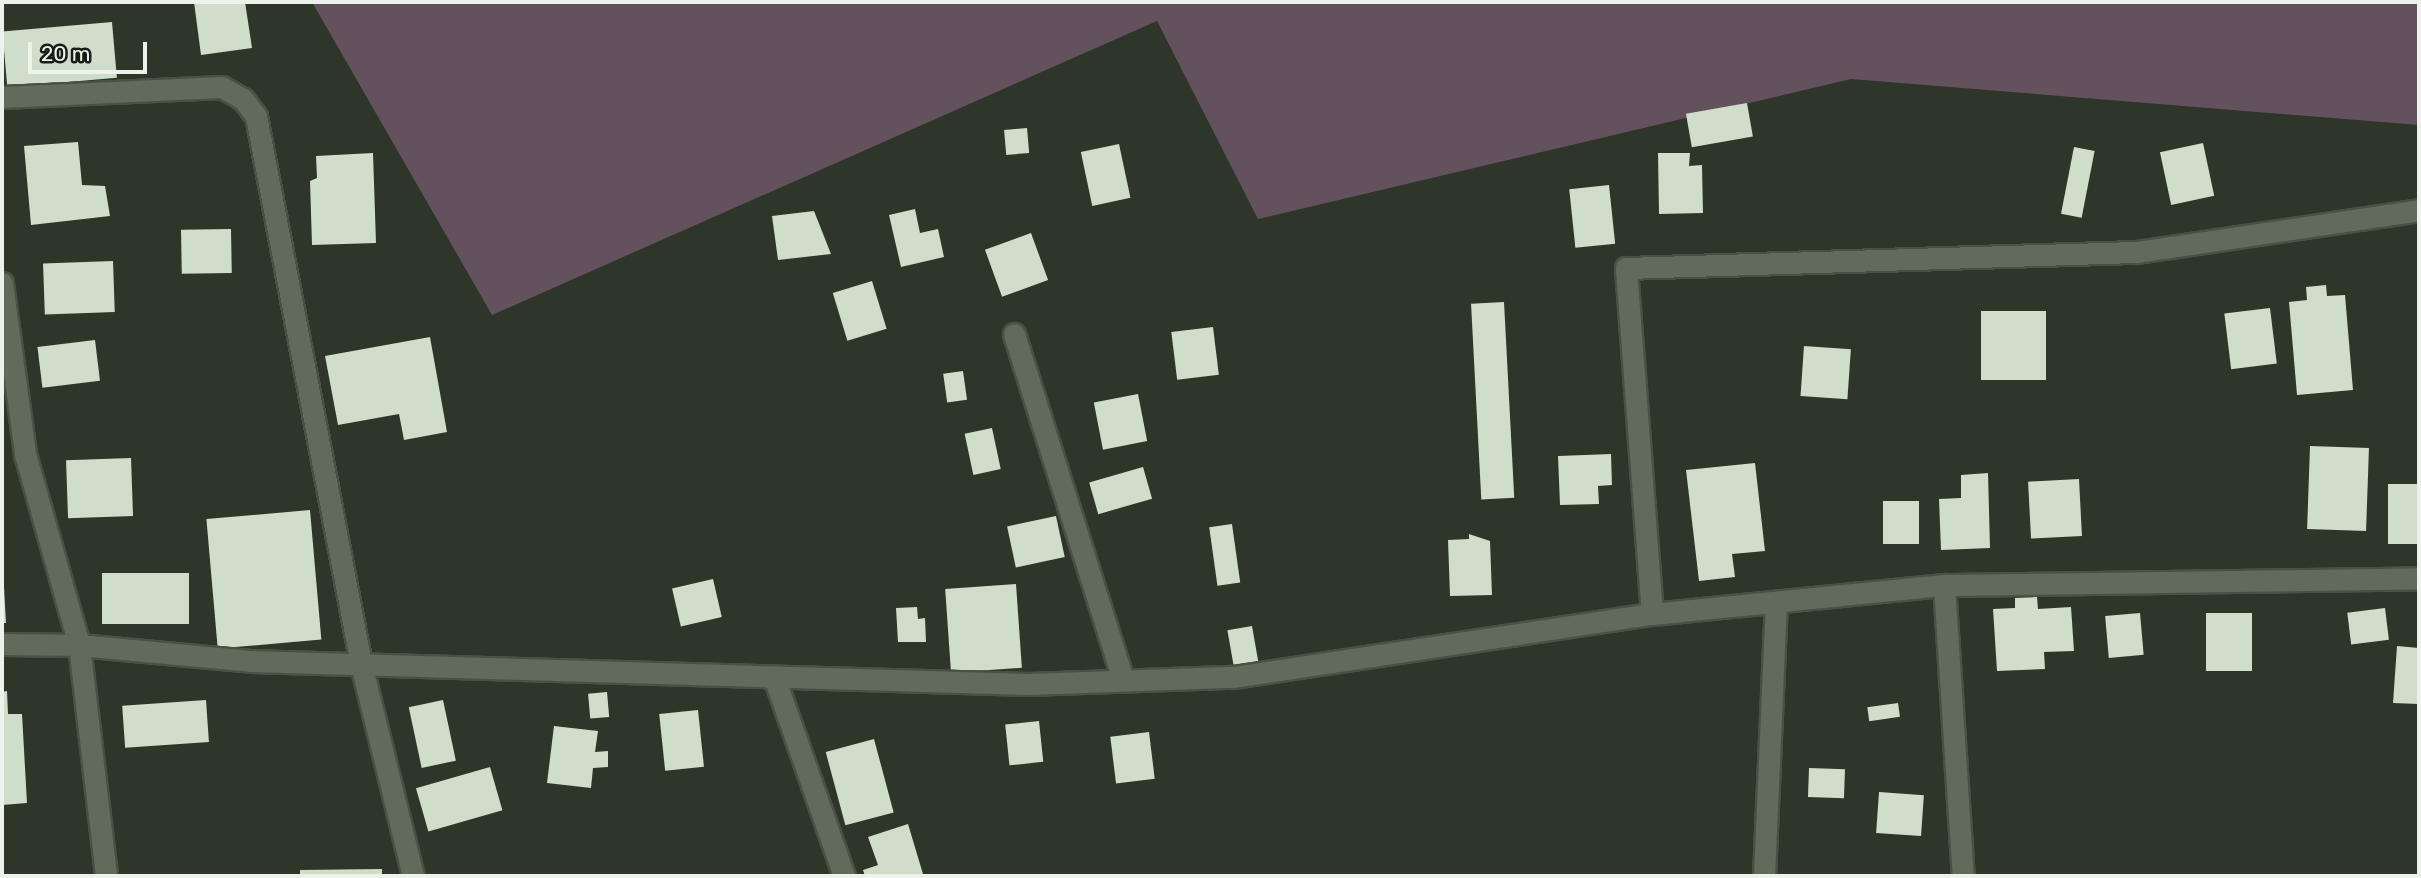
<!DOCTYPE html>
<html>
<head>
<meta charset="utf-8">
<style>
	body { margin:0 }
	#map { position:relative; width:2421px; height:878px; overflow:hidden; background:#2d3628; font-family:Rubik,sans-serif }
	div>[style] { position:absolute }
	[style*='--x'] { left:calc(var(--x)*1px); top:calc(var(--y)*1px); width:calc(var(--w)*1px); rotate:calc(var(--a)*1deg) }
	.green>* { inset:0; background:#63515e }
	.building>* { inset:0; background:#d0ddcb; transform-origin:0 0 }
	.roads { filter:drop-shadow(2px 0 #495145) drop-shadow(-2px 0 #495145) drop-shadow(0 2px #495145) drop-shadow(0 -2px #495145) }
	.minor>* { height:21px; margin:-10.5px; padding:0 10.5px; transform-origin:10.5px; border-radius:10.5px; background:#606b5b }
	span { translate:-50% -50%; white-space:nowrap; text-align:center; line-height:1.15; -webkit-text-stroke:7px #181c16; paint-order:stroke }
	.frame { position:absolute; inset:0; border:4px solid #edf3ea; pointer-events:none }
	.scale { position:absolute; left:28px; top:42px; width:119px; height:32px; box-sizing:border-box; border:4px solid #edf3ea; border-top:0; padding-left:9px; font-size:21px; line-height:24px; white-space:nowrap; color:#edf3ea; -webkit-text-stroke:5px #181c16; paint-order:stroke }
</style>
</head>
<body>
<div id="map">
	<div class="green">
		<div style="clip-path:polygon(312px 2px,2419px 2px,2419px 125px,1851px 79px,1258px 219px,1157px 21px,492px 315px)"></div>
	</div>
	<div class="building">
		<div style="clip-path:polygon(194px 2px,245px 2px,252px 48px,201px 55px)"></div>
		<div style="left:112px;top:22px;width:56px;height:110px;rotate:85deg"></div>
		<div style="left:1747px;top:103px;width:34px;height:62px;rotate:80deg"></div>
		<div style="left:1027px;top:128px;width:25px;height:23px;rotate:85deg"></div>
		<div style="clip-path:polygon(78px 142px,82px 185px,105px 186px,110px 216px,31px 225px,24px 146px)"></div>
		<div style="left:2203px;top:143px;width:54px;height:44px;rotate:78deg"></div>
		<div style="left:1119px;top:144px;width:55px;height:39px;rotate:78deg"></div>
		<div style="left:2074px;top:147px;width:21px;height:68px;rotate:11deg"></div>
		<div style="clip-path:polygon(373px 153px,376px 243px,312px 245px,310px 181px,317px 178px,316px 156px)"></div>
		<div style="clip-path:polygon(1658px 153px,1690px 153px,1689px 166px,1702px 165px,1703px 213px,1659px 214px)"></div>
		<div style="left:1609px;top:185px;width:59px;height:40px;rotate:84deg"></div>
		<div style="clip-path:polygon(915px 209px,920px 233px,938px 229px,944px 257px,901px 267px,889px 215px)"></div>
		<div style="clip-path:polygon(814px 211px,831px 254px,778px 260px,772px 216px)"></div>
		<div style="left:231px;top:229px;width:44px;height:50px;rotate:89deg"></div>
		<div style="left:1031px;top:233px;width:50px;height:49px;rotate:70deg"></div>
		<div style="left:113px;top:261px;width:51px;height:70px;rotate:88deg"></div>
		<div style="left:872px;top:281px;width:50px;height:41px;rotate:73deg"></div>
		<div style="clip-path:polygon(2326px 285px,2327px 296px,2345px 295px,2353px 390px,2297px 395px,2289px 302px,2307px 300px,2306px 287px)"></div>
		<div style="left:1504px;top:302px;width:196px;height:33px;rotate:87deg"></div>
		<div style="left:2270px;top:308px;width:56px;height:46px;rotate:83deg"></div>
		<div style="left:1981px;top:311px;width:65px;height:69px"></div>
		<div style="left:1213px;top:327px;width:48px;height:42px;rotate:83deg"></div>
		<div style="clip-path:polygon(430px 337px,447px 432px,404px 440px,399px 414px,338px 425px,325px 356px)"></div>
		<div style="left:95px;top:340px;width:41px;height:58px;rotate:83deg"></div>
		<div style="left:1804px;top:346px;width:47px;height:50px;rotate:4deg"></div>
		<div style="left:963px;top:371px;width:29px;height:20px;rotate:82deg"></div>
		<div style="left:1138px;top:394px;width:48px;height:45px;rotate:79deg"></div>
		<div style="left:992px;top:428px;width:42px;height:28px;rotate:78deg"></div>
		<div style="left:2310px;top:446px;width:59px;height:83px;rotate:2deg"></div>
		<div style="clip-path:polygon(1611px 454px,1612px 485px,1598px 486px,1599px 504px,1560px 505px,1558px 456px)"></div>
		<div style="left:131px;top:458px;width:58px;height:65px;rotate:88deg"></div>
		<div style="clip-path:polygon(1755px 463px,1765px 551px,1732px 554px,1735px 577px,1699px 581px,1686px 470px)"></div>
		<div style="left:1143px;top:467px;width:33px;height:56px;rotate:74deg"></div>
		<div style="clip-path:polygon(1988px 473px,1990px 548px,1941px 550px,1939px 499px,1961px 498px,1961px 475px)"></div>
		<div style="left:2079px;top:479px;width:57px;height:51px;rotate:87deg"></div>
		<div style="left:2388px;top:484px;width:31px;height:60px"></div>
		<div style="left:1919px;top:501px;width:43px;height:36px;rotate:90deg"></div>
		<div style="left:310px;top:510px;width:130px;height:104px;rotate:85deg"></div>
		<div style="left:1056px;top:516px;width:42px;height:50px;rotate:78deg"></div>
		<div style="left:1232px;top:524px;width:59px;height:23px;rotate:82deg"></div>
		<div style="clip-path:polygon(1469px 534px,1490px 541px,1492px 595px,1450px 596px,1448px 540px,1469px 539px)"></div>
		<div style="left:189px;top:573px;width:51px;height:87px;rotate:90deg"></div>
		<div style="left:713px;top:579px;width:39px;height:42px;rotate:77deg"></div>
		<div style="left:1016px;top:584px;width:84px;height:71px;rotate:86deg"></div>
		<div style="clip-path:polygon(2px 587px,4px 587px,6px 623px,2px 623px)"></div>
		<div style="clip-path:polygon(2037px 597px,2038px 609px,2071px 607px,2074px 651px,2044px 652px,2045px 669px,1997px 671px,1993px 609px,2015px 608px,2015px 598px)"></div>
		<div style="clip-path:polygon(917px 607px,918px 619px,925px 618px,926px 642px,898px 642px,896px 608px)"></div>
		<div style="left:2385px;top:608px;width:32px;height:38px;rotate:83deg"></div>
		<div style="left:2140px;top:613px;width:42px;height:35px;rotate:85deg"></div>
		<div style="left:2252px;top:613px;width:58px;height:46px;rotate:90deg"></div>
		<div style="left:1252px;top:626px;width:36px;height:25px;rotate:80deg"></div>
		<div style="clip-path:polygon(2397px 646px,2419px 648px,2419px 704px,2393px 703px)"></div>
		<div style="clip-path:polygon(7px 691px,8px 714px,22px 714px,27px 803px,2px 805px,2px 692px)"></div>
		<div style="left:607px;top:692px;width:25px;height:19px;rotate:85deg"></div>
		<div style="left:206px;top:700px;width:42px;height:84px;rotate:86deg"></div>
		<div style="left:443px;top:700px;width:62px;height:35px;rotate:78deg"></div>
		<div style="left:1898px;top:703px;width:14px;height:31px;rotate:82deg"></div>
		<div style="left:698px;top:710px;width:57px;height:39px;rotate:84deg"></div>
		<div style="left:1039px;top:721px;width:41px;height:34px;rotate:84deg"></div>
		<div style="clip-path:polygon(554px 726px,598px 731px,595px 752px,608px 751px,608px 767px,593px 768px,591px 788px,547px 783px)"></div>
		<div style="left:1149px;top:732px;width:47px;height:39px;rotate:83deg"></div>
		<div style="left:874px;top:739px;width:76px;height:50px;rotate:75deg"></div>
		<div style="left:490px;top:767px;width:45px;height:77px;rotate:74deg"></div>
		<div style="left:1809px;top:768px;width:36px;height:29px;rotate:2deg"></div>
		<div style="left:1879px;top:792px;width:45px;height:41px;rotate:4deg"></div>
		<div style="clip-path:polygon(908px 824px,923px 874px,865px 876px,863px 870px,878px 865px,868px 837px)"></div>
		<div style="clip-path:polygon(382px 869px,382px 876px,300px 876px,300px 870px)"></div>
	</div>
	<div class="roads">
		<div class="minor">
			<div style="--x:2;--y:97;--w:220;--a:-2.6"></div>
			<div style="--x:222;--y:87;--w:24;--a:30"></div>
			<div style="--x:243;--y:99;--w:21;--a:53"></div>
			<div style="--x:256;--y:116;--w:558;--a:79.15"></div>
			<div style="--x:361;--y:664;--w:218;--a:76.2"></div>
			<div style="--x:2;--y:283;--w:173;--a:82.3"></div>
			<div style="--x:25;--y:454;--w:198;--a:74.2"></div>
			<div style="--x:79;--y:645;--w:233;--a:83.3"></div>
			<div style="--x:1014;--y:334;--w:363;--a:72.5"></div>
			<div style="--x:1944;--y:585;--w:292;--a:86.3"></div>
			<div style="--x:1652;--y:614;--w:347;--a:-94.3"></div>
			<div style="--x:1626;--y:268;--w:510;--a:-1.8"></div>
			<div style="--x:2136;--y:252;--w:286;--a:-8.4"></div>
			<div style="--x:2;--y:644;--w:77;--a:0.7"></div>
			<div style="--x:79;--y:645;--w:172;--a:5.3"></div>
			<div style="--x:250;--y:661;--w:778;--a:1.69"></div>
			<div style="--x:1028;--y:684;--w:205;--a:-2"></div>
			<div style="--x:1233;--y:677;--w:424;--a:-8.6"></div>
			<div style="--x:1652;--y:614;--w:293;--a:-5.7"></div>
			<div style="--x:1944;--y:585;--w:475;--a:-0.8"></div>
			<div style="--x:774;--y:677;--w:211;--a:70.6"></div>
			<div style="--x:1764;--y:876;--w:274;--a:-87.5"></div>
		</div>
	</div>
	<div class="frame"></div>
	<div class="scale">20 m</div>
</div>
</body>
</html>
